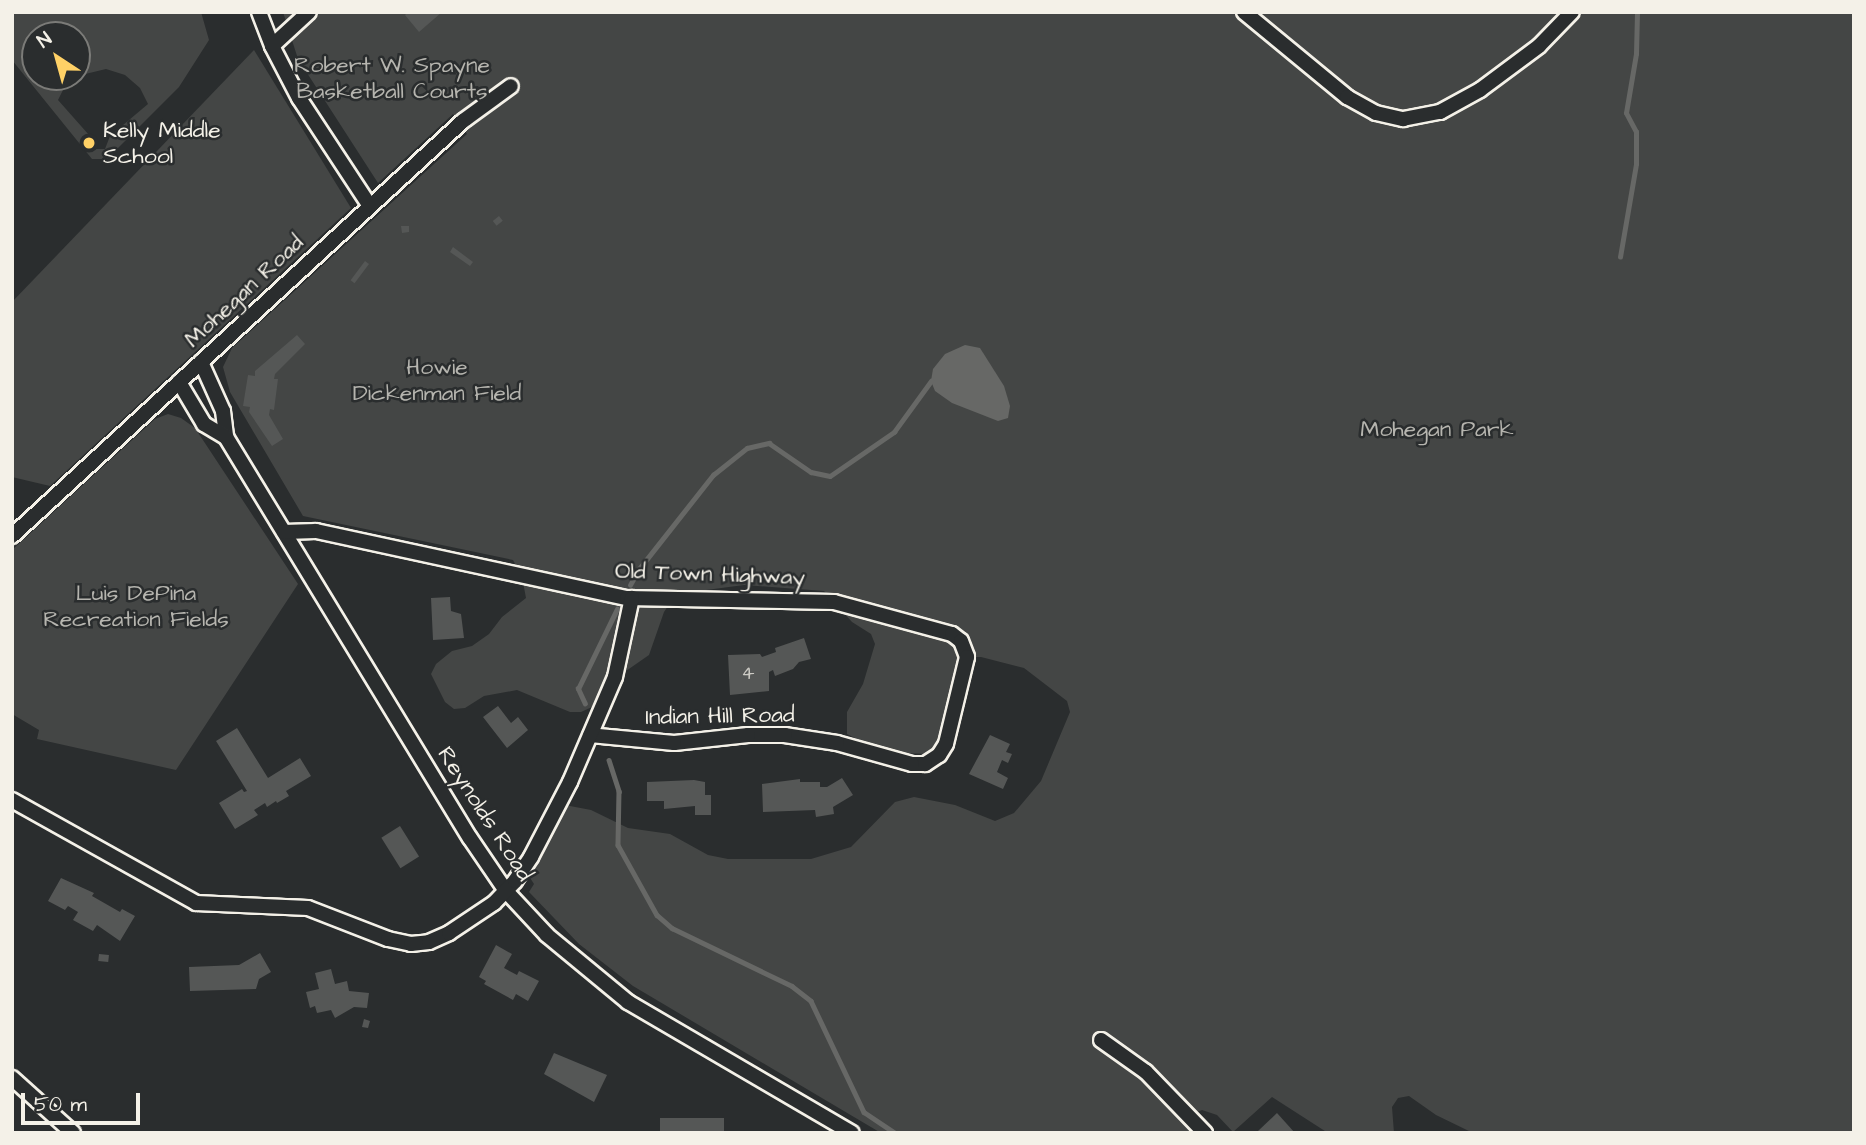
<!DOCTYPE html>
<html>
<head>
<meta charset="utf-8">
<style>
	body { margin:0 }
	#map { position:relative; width:1866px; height:1145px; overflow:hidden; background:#2a2d2e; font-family:"Architects Daughter",sans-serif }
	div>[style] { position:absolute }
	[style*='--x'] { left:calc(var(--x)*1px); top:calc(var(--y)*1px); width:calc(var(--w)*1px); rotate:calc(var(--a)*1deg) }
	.green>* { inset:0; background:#444645 }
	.water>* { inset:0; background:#676866 }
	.stream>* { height:4.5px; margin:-2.25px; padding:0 2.25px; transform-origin:2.25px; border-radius:2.25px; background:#676866 }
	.building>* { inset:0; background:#555756; transform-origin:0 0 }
	.roads { filter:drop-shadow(2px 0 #f4f1e8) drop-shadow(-2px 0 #f4f1e8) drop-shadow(0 2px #f4f1e8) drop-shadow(0 -2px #f4f1e8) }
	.street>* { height:14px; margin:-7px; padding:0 7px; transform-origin:7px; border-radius:7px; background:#2a2d2e }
	.dots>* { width:19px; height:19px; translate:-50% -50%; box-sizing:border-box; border:4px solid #2a2d2e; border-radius:50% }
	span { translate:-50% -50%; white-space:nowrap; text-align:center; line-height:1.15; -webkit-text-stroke:5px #2a2d2e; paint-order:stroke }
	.number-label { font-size:19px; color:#cccac4 }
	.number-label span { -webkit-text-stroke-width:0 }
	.park-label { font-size:23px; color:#b6b5af }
	.poi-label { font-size:23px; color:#f4f1e8 }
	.left { translate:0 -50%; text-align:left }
	.street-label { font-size:23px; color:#f4f1e8 }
	.frame { position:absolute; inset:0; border:14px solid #f4f1e8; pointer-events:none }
	.north { position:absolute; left:21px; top:21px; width:70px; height:70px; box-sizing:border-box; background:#2a2d2e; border:2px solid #7b7b78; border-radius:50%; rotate:324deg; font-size:19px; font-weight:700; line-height:28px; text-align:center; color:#f4f1e8 }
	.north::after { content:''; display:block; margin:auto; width:24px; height:32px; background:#ffd166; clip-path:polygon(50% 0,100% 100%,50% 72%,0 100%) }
	.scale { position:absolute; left:21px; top:1093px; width:119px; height:32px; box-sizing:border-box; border:4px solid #f4f1e8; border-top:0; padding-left:9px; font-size:21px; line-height:24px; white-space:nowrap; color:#f4f1e8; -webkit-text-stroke:5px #2a2d2e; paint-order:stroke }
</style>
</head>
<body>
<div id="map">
	<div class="green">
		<div style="clip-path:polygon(evenodd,14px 12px,201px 12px,209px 40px,179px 87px,107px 159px,92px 159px,12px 60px,14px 12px,35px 35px,77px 35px,77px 76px,106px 69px,125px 75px,140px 88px,148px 104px,110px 136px,105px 149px,92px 149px,89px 135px,58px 100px,63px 90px,75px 77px,35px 77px,35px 35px)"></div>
		<div style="clip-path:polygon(283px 12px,1854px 12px,1854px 1133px,1473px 1133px,1436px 1115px,1409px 1096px,1398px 1098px,1392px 1107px,1394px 1133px,1328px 1133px,1272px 1097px,1233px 1132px,1217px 1115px,1202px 1110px,1182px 1118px,1195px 1133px,881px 1133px,633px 986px,579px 944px,529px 892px,534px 884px,523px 867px,528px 846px,549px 807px,570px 806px,591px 810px,628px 828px,670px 834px,708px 855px,728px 859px,811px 859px,851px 847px,895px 802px,914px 797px,955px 805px,995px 821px,1014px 813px,1041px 781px,1070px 712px,1067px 701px,1024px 668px,981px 657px,970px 657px,949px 727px,932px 754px,899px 753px,857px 739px,847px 734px,847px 712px,863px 684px,875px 644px,871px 634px,852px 622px,824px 591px,744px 585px,676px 594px,664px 612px,649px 655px,603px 687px,592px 707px,581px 712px,570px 712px,517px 690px,484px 696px,465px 708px,454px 709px,445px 702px,431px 674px,436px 664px,452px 651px,472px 646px,489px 634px,502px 617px,526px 598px,522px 577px,513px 560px,303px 516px,230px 392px,223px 367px,232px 348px,467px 134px,453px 114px,378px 183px,298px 59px)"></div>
		<div style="clip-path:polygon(254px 50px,351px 208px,50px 486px,12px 477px,12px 302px)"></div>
		<div style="clip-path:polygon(168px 414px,181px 418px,195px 428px,298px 584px,176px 770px,37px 739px,39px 730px,12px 714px,12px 550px,155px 419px)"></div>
	</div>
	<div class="water">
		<div style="clip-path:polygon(965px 345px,980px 348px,1004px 386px,1010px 406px,1008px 418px,998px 421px,952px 403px,935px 391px,931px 381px,933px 369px,945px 354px)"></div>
	</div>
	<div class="stream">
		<div style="--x:1620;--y:257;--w:94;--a:-80.2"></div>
		<div style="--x:1636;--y:164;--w:32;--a:-90"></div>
		<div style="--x:1636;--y:132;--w:21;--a:-118"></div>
		<div style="--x:1626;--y:113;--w:60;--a:-80.4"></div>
		<div style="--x:1636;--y:54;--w:42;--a:-88.6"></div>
		<div style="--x:630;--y:585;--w:18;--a:-61"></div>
		<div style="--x:639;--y:569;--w:120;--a:-51.8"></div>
		<div style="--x:713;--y:475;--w:43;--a:-38.5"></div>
		<div style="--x:747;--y:448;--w:23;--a:-13"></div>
		<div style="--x:769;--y:443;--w:51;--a:34.6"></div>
		<div style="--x:811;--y:472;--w:19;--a:12"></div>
		<div style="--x:830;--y:476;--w:78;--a:-34.5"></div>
		<div style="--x:894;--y:432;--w:63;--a:-54"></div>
		<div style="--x:585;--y:704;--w:17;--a:-115"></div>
		<div style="--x:578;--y:689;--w:89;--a:-64"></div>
		<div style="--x:609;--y:760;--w:33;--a:72"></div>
		<div style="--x:619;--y:791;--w:54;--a:91.1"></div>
		<div style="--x:618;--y:845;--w:80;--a:60.9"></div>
		<div style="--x:657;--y:915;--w:20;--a:41"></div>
		<div style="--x:672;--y:928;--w:133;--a:25.8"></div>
		<div style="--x:792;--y:986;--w:24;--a:38"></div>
		<div style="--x:811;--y:1001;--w:123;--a:64.5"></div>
		<div style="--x:864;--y:1112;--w:37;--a:34"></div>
	</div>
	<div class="building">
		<div style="clip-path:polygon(408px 12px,442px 12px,419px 32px,405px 15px)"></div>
		<div style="left:499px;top:216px;width:6px;height:8px;rotate:51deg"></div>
		<div style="clip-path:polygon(401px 226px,409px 226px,409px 232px,402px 233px)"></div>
		<div style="clip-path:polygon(453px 247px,473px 262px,470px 266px,450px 252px)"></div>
		<div style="left:365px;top:261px;width:5px;height:24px;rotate:37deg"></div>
		<div style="clip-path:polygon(297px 335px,305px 344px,275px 374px,274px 379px,278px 379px,274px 410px,270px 409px,269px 415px,283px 439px,272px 446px,249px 412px,250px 407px,243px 406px,248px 375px,255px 376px,255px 371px)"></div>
		<div style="clip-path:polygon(450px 597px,451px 611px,461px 614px,464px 638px,433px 640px,431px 598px)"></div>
		<div style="clip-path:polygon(804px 638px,811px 659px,799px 662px,793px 669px,775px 676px,773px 670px,769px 672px,769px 691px,730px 695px,728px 655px,760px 654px,762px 657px,776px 652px,775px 648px)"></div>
		<div style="clip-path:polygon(498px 706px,511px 723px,518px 717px,528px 730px,507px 748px,483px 717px)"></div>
		<div style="clip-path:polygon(237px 728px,268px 778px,300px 758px,311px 776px,286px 791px,289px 796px,277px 803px,276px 801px,267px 807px,265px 803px,254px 810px,258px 815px,235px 829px,219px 803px,242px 789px,244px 792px,247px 791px,216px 741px)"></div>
		<div style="clip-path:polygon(990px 735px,1010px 744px,1006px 752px,1012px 754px,1008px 763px,1002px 760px,997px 772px,1008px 778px,1003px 789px,969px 774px)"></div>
		<div style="clip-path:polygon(842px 778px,853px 795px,833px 807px,834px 814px,816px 817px,815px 810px,763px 812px,762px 784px,800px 779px,800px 782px,820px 782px,820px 787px,827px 787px)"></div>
		<div style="clip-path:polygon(694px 780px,705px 782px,705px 795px,711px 795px,711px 815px,695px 815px,695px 806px,664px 809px,664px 801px,647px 801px,647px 782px)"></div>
		<div style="left:400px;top:826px;width:36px;height:22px;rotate:58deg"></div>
		<div style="clip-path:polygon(61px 878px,94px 893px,92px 896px,120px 912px,122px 909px,135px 916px,120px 941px,97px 925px,93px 931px,73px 920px,78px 912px,68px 906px,65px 910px,48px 901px)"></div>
		<div style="clip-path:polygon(496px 945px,512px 954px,504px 968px,517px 975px,519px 971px,539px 981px,528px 1001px,516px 994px,513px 1000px,484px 984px,486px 981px,479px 977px)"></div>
		<div style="clip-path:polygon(260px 953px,271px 972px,259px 979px,256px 989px,190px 991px,189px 967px,239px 965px)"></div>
		<div style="left:99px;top:954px;width:10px;height:7px;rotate:6deg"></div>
		<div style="clip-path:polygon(331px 969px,335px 984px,347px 981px,349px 991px,369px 993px,367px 1008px,354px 1007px,335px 1018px,331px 1010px,317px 1013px,315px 1006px,310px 1008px,306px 992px,319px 989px,315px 973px)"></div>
		<div style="clip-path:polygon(364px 1019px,370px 1021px,368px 1028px,362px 1027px)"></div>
		<div style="clip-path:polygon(554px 1053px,607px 1075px,594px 1102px,544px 1074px)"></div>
		<div style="clip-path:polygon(1277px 1113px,1295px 1133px,1258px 1131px)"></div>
		<div style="left:660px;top:1118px;width:64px;height:15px"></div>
	</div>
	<div class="roads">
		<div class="street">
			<div style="--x:259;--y:12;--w:36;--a:69"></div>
			<div style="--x:272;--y:46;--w:59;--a:62.6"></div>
			<div style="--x:299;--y:98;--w:129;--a:56.7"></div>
			<div style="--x:1244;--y:12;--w:134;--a:39.5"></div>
			<div style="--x:1347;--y:97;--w:33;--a:29"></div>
			<div style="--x:1376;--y:113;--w:28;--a:13"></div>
			<div style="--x:1403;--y:119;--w:38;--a:-11"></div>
			<div style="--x:1440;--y:112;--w:46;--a:-28.8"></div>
			<div style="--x:1480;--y:90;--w:74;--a:-36.7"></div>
			<div style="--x:1539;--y:46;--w:47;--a:-45.9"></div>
			<div style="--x:272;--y:46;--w:50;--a:-42.6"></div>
			<div style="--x:201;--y:362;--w:54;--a:65.8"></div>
			<div style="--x:223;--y:411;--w:26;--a:83"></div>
			<div style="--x:226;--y:437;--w:469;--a:58.7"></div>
			<div style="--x:470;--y:838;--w:64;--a:55.8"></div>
			<div style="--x:506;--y:891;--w:60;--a:47"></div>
			<div style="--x:547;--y:935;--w:105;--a:39.6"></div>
			<div style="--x:628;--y:1002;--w:259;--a:30.3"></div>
			<div style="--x:179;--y:382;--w:49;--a:59.2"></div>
			<div style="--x:204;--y:424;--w:26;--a:31"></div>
			<div style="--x:284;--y:532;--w:32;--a:-2"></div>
			<div style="--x:316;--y:531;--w:318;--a:12.2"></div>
			<div style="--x:627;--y:598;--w:207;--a:1.1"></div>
			<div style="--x:834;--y:602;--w:122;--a:15.2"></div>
			<div style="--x:952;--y:634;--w:11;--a:38"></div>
			<div style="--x:961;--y:641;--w:17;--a:69"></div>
			<div style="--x:967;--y:657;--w:89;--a:103.6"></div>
			<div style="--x:946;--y:744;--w:13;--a:122"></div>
			<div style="--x:939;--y:755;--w:17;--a:147"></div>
			<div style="--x:925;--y:764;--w:13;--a:180"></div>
			<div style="--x:912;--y:764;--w:78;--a:-164.4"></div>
			<div style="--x:837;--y:743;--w:53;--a:-171.3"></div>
			<div style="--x:785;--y:735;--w:37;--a:180"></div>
			<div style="--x:748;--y:735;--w:74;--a:173.8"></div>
			<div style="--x:674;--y:743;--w:84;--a:-174.6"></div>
			<div style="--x:12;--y:536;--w:613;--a:-42.62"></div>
			<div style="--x:463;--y:121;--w:59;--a:-36.1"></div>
			<div style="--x:12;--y:800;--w:211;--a:29.2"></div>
			<div style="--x:196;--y:903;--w:112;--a:2.6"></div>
			<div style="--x:308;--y:908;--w:86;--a:21.2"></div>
			<div style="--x:388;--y:939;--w:24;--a:12"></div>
			<div style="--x:411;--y:944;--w:18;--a:-6"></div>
			<div style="--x:429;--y:942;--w:22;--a:-24"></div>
			<div style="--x:449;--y:933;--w:54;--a:-33.7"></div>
			<div style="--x:494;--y:903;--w:30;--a:-46"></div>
			<div style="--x:515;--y:881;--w:29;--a:-56"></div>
			<div style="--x:531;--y:857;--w:85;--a:-62.5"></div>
			<div style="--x:570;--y:782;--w:114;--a:-66.8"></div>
			<div style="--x:615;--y:677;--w:81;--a:-77.9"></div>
			<div style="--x:1101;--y:1040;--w:55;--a:35.4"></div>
			<div style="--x:1146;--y:1072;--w:85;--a:46"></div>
			<div style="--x:12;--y:1078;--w:82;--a:42"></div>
		</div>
	</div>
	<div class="dots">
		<div style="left:89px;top:143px;background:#ffd166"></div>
	</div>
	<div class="number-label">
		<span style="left:748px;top:674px">4</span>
	</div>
	<div class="park-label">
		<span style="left:392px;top:78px">Robert W. Spayne<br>Basketball Courts</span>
		<span style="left:437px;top:380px">Howie<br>Dickenman Field</span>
		<span style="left:1437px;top:429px">Mohegan Park</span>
		<span style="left:136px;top:606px">Luis DePina<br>Recreation Fields</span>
	</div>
	<div class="poi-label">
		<span class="left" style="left:103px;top:143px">Kelly Middle<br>School</span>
	</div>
	<div class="street-label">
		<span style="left:244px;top:291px;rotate:-43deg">Mohegan Road</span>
		<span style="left:710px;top:574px;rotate:2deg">Old Town Highway</span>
		<span style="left:720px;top:716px;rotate:-1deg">Indian Hill Road</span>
		<span style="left:485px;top:814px;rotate:57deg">Reynolds Road</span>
	</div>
	<div class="frame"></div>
	<div class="north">N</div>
	<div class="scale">50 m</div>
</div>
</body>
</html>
